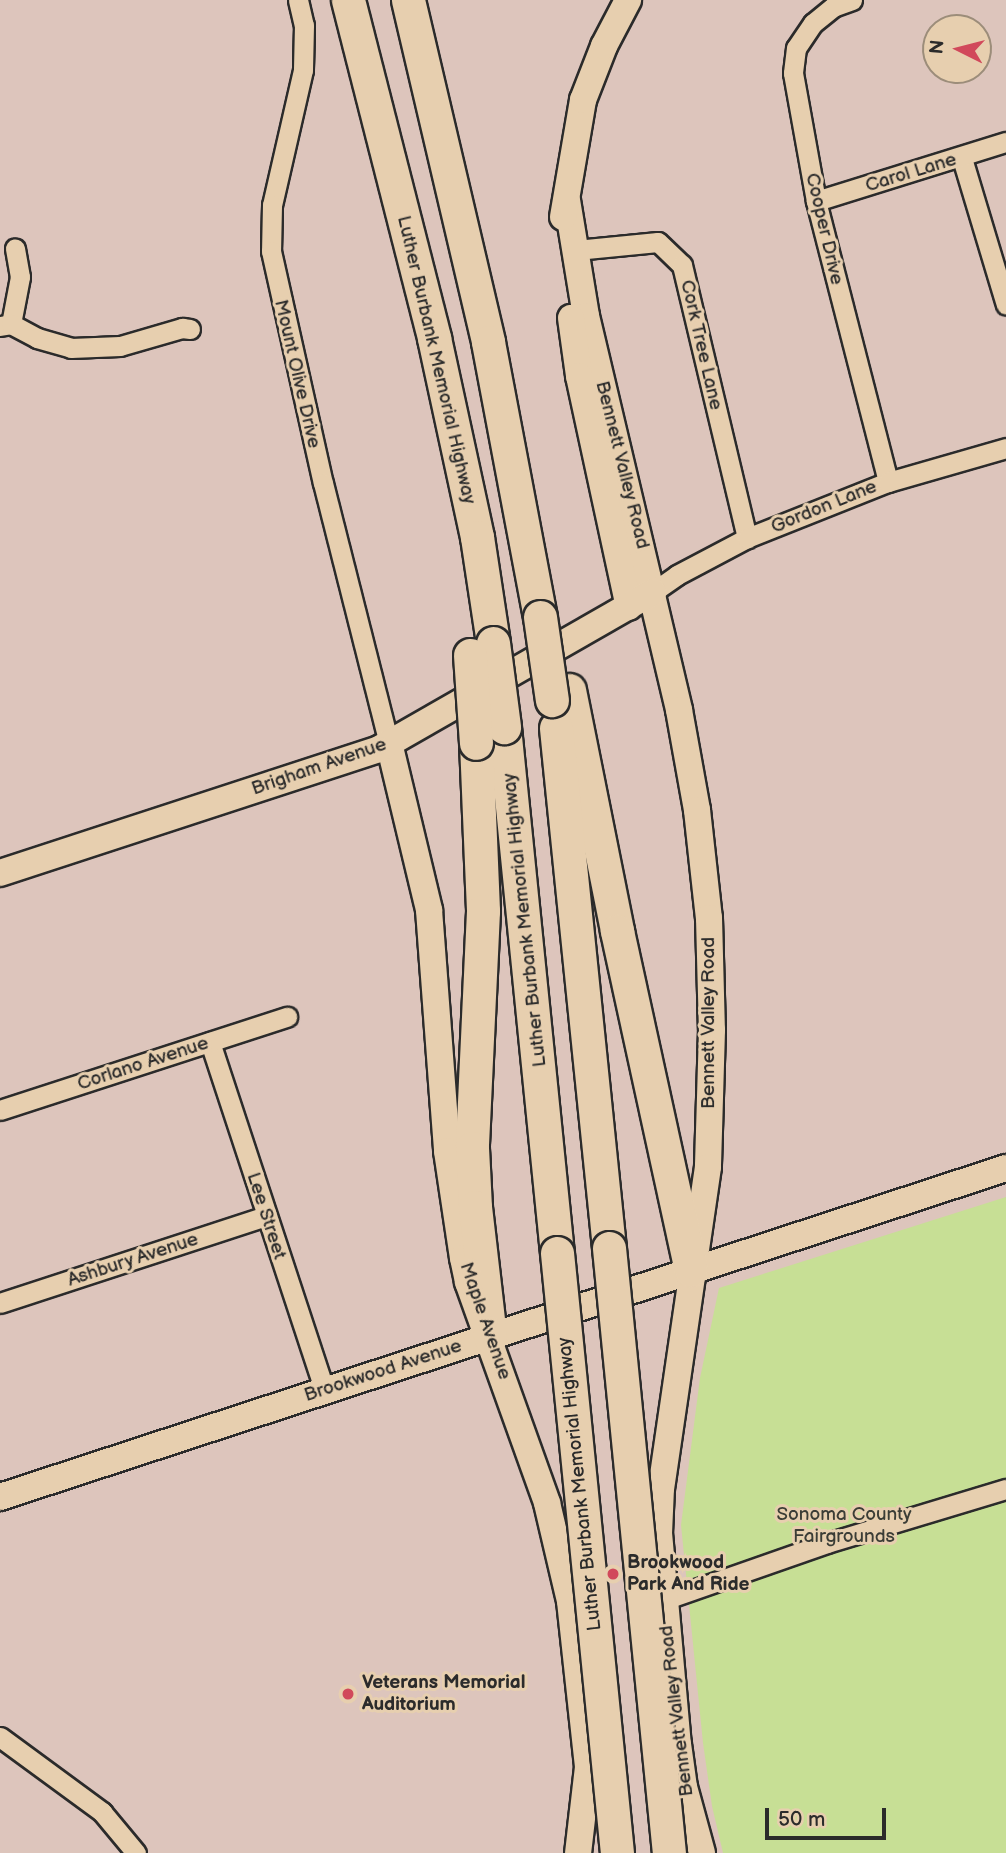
<!DOCTYPE html>
<html>
<head>
<meta charset="utf-8">
<style>
	body { margin:0 }
	#map { position:relative; width:1006px; height:1853px; overflow:hidden; background:#ddc5bc; font-family:"Balsamiq Sans",sans-serif }
	div>[style] { position:absolute }
	[style*='--x'] { left:calc(var(--x)*1px); top:calc(var(--y)*1px); width:calc(var(--w)*1px); rotate:calc(var(--a)*1deg) }
	.green>* { inset:0; background:#c7df95 }
	.roads { filter:drop-shadow(2px 0 #2b2b2b) drop-shadow(-2px 0 #2b2b2b) drop-shadow(0 2px #2b2b2b) drop-shadow(0 -2px #2b2b2b) }
	.street>* { height:19px; margin:-9.5px; padding:0 9.5px; transform-origin:9.5px; border-radius:9.5px; background:#e7cfaf }
	.secondary>* { height:26px; margin:-13px; padding:0 13px; transform-origin:13px; border-radius:13px; background:#e7cfaf }
	.highway>* { height:33px; margin:-16.5px; padding:0 16.5px; transform-origin:16.5px; border-radius:16.5px; background:#e7cfaf }
	.bridges { filter:drop-shadow(2px 0 #2b2b2b) drop-shadow(-2px 0 #2b2b2b) drop-shadow(0 2px #2b2b2b) drop-shadow(0 -2px #2b2b2b) }
	.highway-bridge>* { height:33px; margin:-16.5px; padding:0 16.5px; transform-origin:16.5px; border-radius:16.5px; background:#e7cfaf }
	.dots>* { width:19px; height:19px; translate:-50% -50%; box-sizing:border-box; border:4px solid #e7cfaf; border-radius:50% }
	span { translate:-50% -50%; white-space:nowrap; text-align:center; line-height:1.15; -webkit-text-stroke:6px #e7cfaf; paint-order:stroke }
	.street-label { font-size:19px; color:#2b2b2b }
	.park-label { font-size:19px; color:#3b3d36 }
	.poi-label { font-size:19px; color:#2b2b2b; font-weight:700 }
	.left { translate:0 -50%; text-align:left }
	.north { position:absolute; left:922px; top:14px; width:70px; height:70px; box-sizing:border-box; background:#e7cfaf; border:2px solid #9c8d7a; border-radius:50%; rotate:276deg; font-size:19px; font-weight:700; line-height:28px; text-align:center; color:#2b2b2b }
	.north::after { content:''; display:block; margin:auto; width:24px; height:32px; background:#d1495b; clip-path:polygon(50% 0,100% 100%,50% 72%,0 100%) }
	.scale { position:absolute; left:765px; top:1808px; width:121px; height:32px; box-sizing:border-box; border:4px solid #2b2b2b; border-top:0; padding-left:9px; font-size:21px; line-height:24px; white-space:nowrap; color:#2b2b2b; -webkit-text-stroke:5px #e7cfaf; paint-order:stroke }
</style>
</head>
<body>
<div id="map">
	<div class="green">
		<div style="clip-path:polygon(1006px 1197px,1006px 1853px,723px 1853px,712px 1806px,703px 1743px,681px 1525px,700px 1378px,719px 1288px)"></div>
	</div>
	<div class="roads">
		<div class="street">
			<div style="--x:298;--y:0;--w:26;--a:77"></div>
			<div style="--x:304;--y:25;--w:45;--a:91.3"></div>
			<div style="--x:303;--y:70;--w:139;--a:102.9"></div>
			<div style="--x:272;--y:205;--w:46;--a:91.2"></div>
			<div style="--x:271;--y:251;--w:238;--a:77.4"></div>
			<div style="--x:323;--y:483;--w:268;--a:75.8"></div>
			<div style="--x:852;--y:0;--w:20;--a:160"></div>
			<div style="--x:833;--y:7;--w:26;--a:141"></div>
			<div style="--x:813;--y:23;--w:30;--a:124"></div>
			<div style="--x:796;--y:48;--w:25;--a:97"></div>
			<div style="--x:793;--y:73;--w:130;--a:79.8"></div>
			<div style="--x:816;--y:201;--w:290;--a:75.6"></div>
			<div style="--x:962;--y:158;--w:153;--a:73.3"></div>
			<div style="--x:816;--y:201;--w:199;--a:-17.3"></div>
			<div style="--x:576;--y:250;--w:82;--a:-5.6"></div>
			<div style="--x:658;--y:242;--w:33;--a:44"></div>
			<div style="--x:682;--y:265;--w:281;--a:76.6"></div>
			<div style="--x:11;--y:324;--w:48;--a:-79.2"></div>
			<div style="--x:20;--y:277;--w:29;--a:-100"></div>
			<div style="--x:0;--y:326;--w:11;--a:-10"></div>
			<div style="--x:11;--y:324;--w:30;--a:28"></div>
			<div style="--x:37;--y:338;--w:35;--a:16"></div>
			<div style="--x:71;--y:348;--w:49;--a:-2.3"></div>
			<div style="--x:120;--y:346;--w:65;--a:-16.2"></div>
			<div style="--x:182;--y:328;--w:8;--a:7"></div>
			<div style="--x:653;--y:592;--w:29;--a:-35"></div>
			<div style="--x:677;--y:575;--w:79;--a:-27.9"></div>
			<div style="--x:747;--y:538;--w:152;--a:-21.7"></div>
			<div style="--x:888;--y:482;--w:123;--a:-16.1"></div>
			<div style="--x:210;--y:1042;--w:365;--a:71.8"></div>
			<div style="--x:0;--y:1110;--w:302;--a:-18"></div>
			<div style="--x:0;--y:1303;--w:280;--a:-18.1"></div>
			<div style="--x:664;--y:1600;--w:173;--a:-19.3"></div>
			<div style="--x:827;--y:1543;--w:187;--a:-16.8"></div>
			<div style="--x:0;--y:1737;--w:127;--a:36.3"></div>
			<div style="--x:102;--y:1812;--w:53;--a:50.3"></div>
		</div>
		<div class="secondary">
			<div style="--x:567;--y:200;--w:118;--a:80.7"></div>
			<div style="--x:586;--y:316;--w:405;--a:76.7"></div>
			<div style="--x:679;--y:710;--w:102;--a:79.8"></div>
			<div style="--x:697;--y:810;--w:109;--a:83.7"></div>
			<div style="--x:709;--y:918;--w:112;--a:88.5"></div>
			<div style="--x:712;--y:1030;--w:137;--a:91.7"></div>
			<div style="--x:708;--y:1167;--w:324;--a:98.3"></div>
			<div style="--x:661;--y:1488;--w:45;--a:92.5"></div>
			<div style="--x:659;--y:1533;--w:212;--a:84.9"></div>
			<div style="--x:678;--y:1744;--w:43;--a:82.1"></div>
			<div style="--x:684;--y:1787;--w:68;--a:74.7"></div>
			<div style="--x:563;--y:217;--w:119;--a:-80.3"></div>
			<div style="--x:583;--y:100;--w:58;--a:-68.7"></div>
			<div style="--x:604;--y:46;--w:52;--a:-62.4"></div>
			<div style="--x:571;--y:318;--w:59;--a:82.1"></div>
			<div style="--x:579;--y:376;--w:236;--a:77.8"></div>
			<div style="--x:389;--y:743;--w:172;--a:76.5"></div>
			<div style="--x:429;--y:910;--w:242;--a:85.7"></div>
			<div style="--x:447;--y:1151;--w:108;--a:81.5"></div>
			<div style="--x:463;--y:1258;--w:25;--a:78"></div>
			<div style="--x:468;--y:1282;--w:235;--a:70.3"></div>
			<div style="--x:547;--y:1503;--w:101;--a:76.8"></div>
			<div style="--x:570;--y:1601;--w:167;--a:83.8"></div>
			<div style="--x:588;--y:1767;--w:87;--a:96.6"></div>
			<div style="--x:0;--y:873;--w:399;--a:-18.1"></div>
			<div style="--x:379;--y:749;--w:316;--a:-29.8"></div>
			<div style="--x:0;--y:1497;--w:1058;--a:-18.11"></div>
		</div>
		<div class="highway">
			<div style="--x:348;--y:0;--w:349;--a:75.7"></div>
			<div style="--x:434;--y:338;--w:204;--a:77.8"></div>
			<div style="--x:477;--y:537;--w:107;--a:81.4"></div>
			<div style="--x:408;--y:0;--w:351;--a:76.8"></div>
			<div style="--x:488;--y:342;--w:280;--a:79.3"></div>
			<div style="--x:569;--y:690;--w:246;--a:78.7"></div>
			<div style="--x:617;--y:931;--w:347;--a:77.7"></div>
			<div style="--x:504;--y:727;--w:529;--a:84.25"></div>
			<div style="--x:556;--y:728;--w:523;--a:84.18"></div>
			<div style="--x:476;--y:743;--w:168;--a:87.6"></div>
			<div style="--x:483;--y:911;--w:237;--a:92.7"></div>
			<div style="--x:472;--y:1148;--w:59;--a:87.1"></div>
			<div style="--x:475;--y:1207;--w:131;--a:83.4"></div>
		</div>
	</div>
	<div class="bridges">
		<div class="highway-bridge">
			<div style="--x:540;--y:617;--w:84;--a:81.8"></div>
			<div style="--x:493;--y:643;--w:85;--a:82.5"></div>
			<div style="--x:470;--y:655;--w:88;--a:86.1"></div>
			<div style="--x:609;--y:1248;--w:608;--a:84.34"></div>
			<div style="--x:557;--y:1253;--w:603;--a:84.29"></div>
		</div>
	</div>
	<div class="dots">
		<div style="left:613px;top:1574px;background:#d1495b"></div>
		<div style="left:348px;top:1694px;background:#d1495b"></div>
	</div>
	<div class="street-label">
		<span style="left:911px;top:173px;rotate:-17deg">Carol Lane</span>
		<span style="left:824px;top:229px;rotate:77deg">Cooper Drive</span>
		<span style="left:701px;top:345px;rotate:77deg">Cork Tree Lane</span>
		<span style="left:436px;top:360px;rotate:77deg">Luther Burbank Memorial Highway</span>
		<span style="left:297px;top:374px;rotate:77deg">Mount Olive Drive</span>
		<span style="left:622px;top:465px;rotate:76deg">Bennett Valley Road</span>
		<span style="left:824px;top:507px;rotate:-22deg">Gordon Lane</span>
		<span style="left:319px;top:767px;rotate:-19deg">Brigham Avenue</span>
		<span style="left:525px;top:920px;rotate:-96deg">Luther Burbank Memorial Highway</span>
		<span style="left:709px;top:1023px;rotate:-90deg">Bennett Valley Road</span>
		<span style="left:143px;top:1064px;rotate:-18deg">Corlano Avenue</span>
		<span style="left:266px;top:1216px;rotate:72deg">Lee Street</span>
		<span style="left:133px;top:1260px;rotate:-18deg">Ashbury Avenue</span>
		<span style="left:485px;top:1321px;rotate:71deg">Maple Avenue</span>
		<span style="left:383px;top:1371px;rotate:-18deg">Brookwood Avenue</span>
		<span style="left:580px;top:1484px;rotate:-96deg">Luther Burbank Memorial Highway</span>
		<span style="left:677px;top:1711px;rotate:-97deg">Bennett Valley Road</span>
	</div>
	<div class="park-label">
		<span style="left:844px;top:1526px">Sonoma County<br>Fairgrounds</span>
	</div>
	<div class="poi-label">
		<span class="left" style="left:627px;top:1574px">Brookwood<br>Park And Ride</span>
		<span class="left" style="left:362px;top:1694px">Veterans Memorial<br>Auditorium</span>
	</div>
	<div class="north">N</div>
	<div class="scale">50 m</div>
</div>
</body>
</html>
